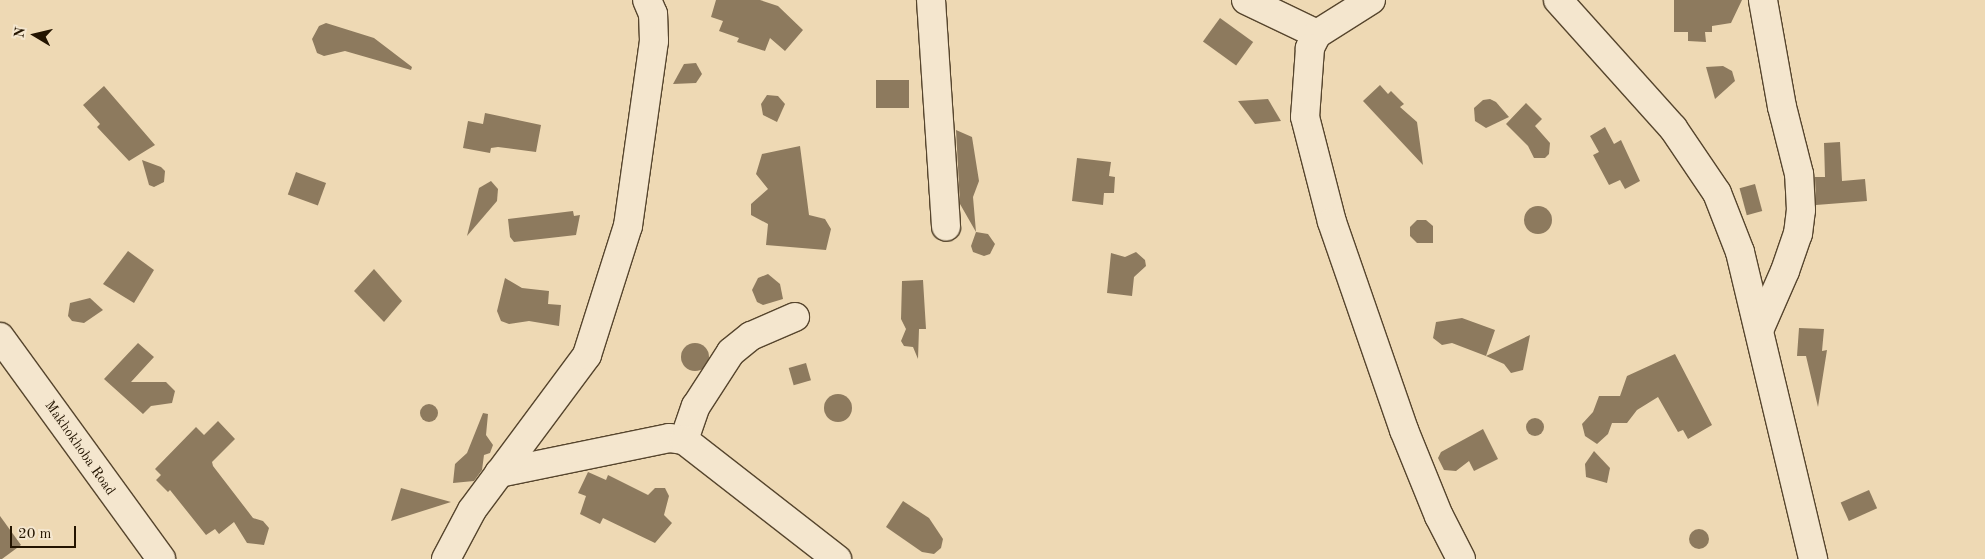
<!DOCTYPE html>
<html>
<head>
<meta charset="utf-8">
<style>
	body { margin:0 }
	#map { position:relative; width:1985px; height:559px; overflow:hidden; background:#eed9b4; font-family:"Old Standard TT",serif }
	div>[style] { position:absolute }
	[style*='--x'] { left:calc(var(--x)*1px); top:calc(var(--y)*1px); width:calc(var(--w)*1px); rotate:calc(var(--a)*1deg) }
	.building>* { inset:0; background:#8d7a5e; transform-origin:0 0 }
	.round { border-radius:50% }
	.roads { filter:drop-shadow(1px 0 #56452d) drop-shadow(-1px 0 #56452d) drop-shadow(0 1px #56452d) drop-shadow(0 -1px #56452d) }
	.minor>* { height:28px; margin:-14px; padding:0 14px; transform-origin:14px; border-radius:14px; background:#f4e6ce }
	span { translate:-50% -50%; white-space:nowrap; text-align:center; line-height:1.15; -webkit-text-stroke:5px #f4e6ce; paint-order:stroke }
	.street-label { font-size:14px; color:#231400 }
	.north { position:absolute; left:10px; top:10px; width:50px; height:50px; -webkit-text-stroke:4px #f4e6ce; paint-order:stroke; rotate:279deg; font-size:14px; font-weight:700; line-height:20px; text-align:center; color:#231400 }
	.north::after { content:''; display:block; margin:auto; width:18px; height:22px; background:#231400; clip-path:polygon(50% 0,100% 100%,50% 72%,0 100%) }
	.scale { position:absolute; left:10px; top:526px; width:66px; height:22px; box-sizing:border-box; border:2px solid #231400; border-top:0; padding-left:6px; font-size:15px; line-height:18px; white-space:nowrap; color:#231400; -webkit-text-stroke:4px #f4e6ce; paint-order:stroke }
</style>
</head>
<body>
<div id="map">
	<div class="building">
		<div style="clip-path:polygon(716px 0,760px 0,778px 6px,803px 30px,785px 51px,770px 38px,765px 51px,737px 42px,739px 38px,719px 31px,723px 21px,711px 17px)"></div>
		<div style="clip-path:polygon(1674px 0,1742px 0,1731px 23px,1712px 26px,1712px 32px,1705px 32px,1706px 42px,1688px 41px,1688px 32px,1674px 32px)"></div>
		<div style="left:1220px;top:18px;width:41px;height:29px;rotate:36deg"></div>
		<div style="clip-path:polygon(326px 23px,374px 38px,412px 67px,411px 70px,345px 51px,324px 56px,317px 53px,312px 39px,319px 26px)"></div>
		<div style="clip-path:polygon(696px 63px,702px 74px,696px 83px,673px 84px,684px 64px)"></div>
		<div style="clip-path:polygon(1723px 66px,1732px 71px,1735px 81px,1715px 99px,1706px 67px)"></div>
		<div style="left:876px;top:80px;width:33px;height:28px"></div>
		<div style="clip-path:polygon(1380px 85px,1388px 94px,1391px 91px,1404px 104px,1400px 107px,1417px 122px,1423px 165px,1363px 101px)"></div>
		<div style="clip-path:polygon(104px 86px,155px 145px,129px 161px,97px 127px,100px 124px,83px 105px)"></div>
		<div style="clip-path:polygon(767px 95px,778px 96px,785px 104px,777px 122px,763px 115px,761px 104px)"></div>
		<div style="clip-path:polygon(1268px 99px,1281px 121px,1255px 124px,1238px 101px)"></div>
		<div style="clip-path:polygon(1490px 99px,1496px 102px,1509px 117px,1486px 128px,1475px 121px,1474px 108px,1483px 100px)"></div>
		<div style="clip-path:polygon(1526px 103px,1542px 119px,1535px 126px,1550px 143px,1549px 154px,1545px 158px,1534px 158px,1528px 146px,1506px 124px)"></div>
		<div style="clip-path:polygon(485px 113px,541px 125px,536px 152px,498px 147px,491px 148px,490px 153px,463px 148px,468px 121px,483px 124px)"></div>
		<div style="clip-path:polygon(1605px 127px,1614px 144px,1621px 140px,1640px 181px,1625px 189px,1620px 180px,1609px 185px,1593px 155px,1599px 152px,1590px 136px)"></div>
		<div style="clip-path:polygon(956px 130px,972px 137px,979px 181px,973px 197px,976px 232px,988px 234px,995px 244px,990px 254px,984px 256px,973px 252px,971px 246px,976px 232px,960px 204px)"></div>
		<div style="clip-path:polygon(1840px 142px,1842px 181px,1865px 179px,1867px 201px,1816px 205px,1815px 177px,1825px 177px,1824px 143px)"></div>
		<div style="clip-path:polygon(800px 146px,809px 215px,825px 219px,831px 229px,826px 250px,766px 245px,768px 224px,751px 215px,751px 204px,768px 189px,756px 174px,762px 154px)"></div>
		<div style="clip-path:polygon(1077px 158px,1111px 162px,1109px 176px,1115px 177px,1114px 193px,1104px 193px,1103px 205px,1072px 201px)"></div>
		<div style="clip-path:polygon(142px 160px,161px 167px,165px 171px,164px 182px,154px 187px,149px 185px)"></div>
		<div style="left:296px;top:172px;width:32px;height:24px;rotate:20deg"></div>
		<div style="clip-path:polygon(491px 181px,498px 189px,497px 201px,467px 236px,479px 188px)"></div>
		<div style="left:1755px;top:184px;width:28px;height:16px;rotate:75deg"></div>
		<div class="round" style="left:1524px;top:206px;width:28px;height:28px"></div>
		<div style="clip-path:polygon(573px 211px,574px 216px,580px 215px,576px 235px,514px 242px,510px 237px,508px 219px)"></div>
		<div style="clip-path:polygon(1417px 220px,1426px 220px,1433px 226px,1433px 243px,1417px 243px,1410px 236px,1410px 227px)"></div>
		<div style="clip-path:polygon(128px 251px,154px 270px,134px 303px,103px 284px)"></div>
		<div style="clip-path:polygon(1136px 252px,1145px 260px,1146px 266px,1134px 277px,1132px 296px,1107px 293px,1111px 253px,1125px 257px)"></div>
		<div style="clip-path:polygon(374px 269px,402px 301px,384px 322px,354px 291px)"></div>
		<div style="clip-path:polygon(768px 274px,780px 284px,783px 299px,763px 305px,757px 302px,752px 290px,758px 278px)"></div>
		<div style="clip-path:polygon(505px 278px,522px 288px,549px 291px,548px 304px,561px 305px,559px 326px,529px 321px,509px 324px,501px 321px,497px 311px)"></div>
		<div style="clip-path:polygon(923px 280px,926px 329px,919px 329px,918px 359px,913px 347px,904px 346px,901px 341px,906px 329px,901px 319px,902px 281px)"></div>
		<div style="clip-path:polygon(90px 298px,103px 310px,84px 323px,72px 321px,68px 316px,70px 303px)"></div>
		<div style="clip-path:polygon(1462px 318px,1495px 330px,1486px 356px,1452px 343px,1442px 345px,1433px 338px,1436px 322px)"></div>
		<div style="clip-path:polygon(1799px 328px,1824px 329px,1822px 351px,1827px 350px,1818px 407px,1806px 356px,1797px 356px)"></div>
		<div style="clip-path:polygon(1530px 335px,1523px 370px,1511px 373px,1504px 364px,1486px 356px)"></div>
		<div class="round" style="left:681px;top:343px;width:28px;height:28px"></div>
		<div style="clip-path:polygon(138px 343px,154px 357px,131px 382px,166px 382px,175px 391px,172px 403px,151px 406px,143px 414px,104px 379px)"></div>
		<div style="clip-path:polygon(1675px 354px,1712px 425px,1688px 439px,1683px 430px,1678px 432px,1658px 397px,1637px 410px,1627px 423px,1612px 423px,1608px 434px,1597px 444px,1585px 436px,1582px 424px,1593px 412px,1599px 396px,1620px 396px,1627px 376px)"></div>
		<div style="left:806px;top:363px;width:18px;height:18px;rotate:74deg"></div>
		<div class="round" style="left:824px;top:394px;width:28px;height:28px"></div>
		<div class="round" style="left:420px;top:404px;width:18px;height:18px"></div>
		<div style="clip-path:polygon(483px 413px,488px 414px,486px 435px,493px 445px,490px 453px,484px 455px,482px 470px,474px 481px,453px 483px,455px 464px,467px 453px)"></div>
		<div class="round" style="left:1526px;top:418px;width:18px;height:18px"></div>
		<div style="clip-path:polygon(218px 421px,235px 439px,212px 462px,213px 466px,253px 518px,263px 521px,269px 528px,264px 545px,247px 543px,234px 522px,219px 534px,215px 529px,206px 535px,170px 490px,168px 492px,156px 480px,161px 475px,155px 469px,196px 427px,204px 435px)"></div>
		<div style="clip-path:polygon(1483px 429px,1498px 459px,1474px 471px,1469px 461px,1456px 471px,1444px 470px,1438px 458px,1441px 452px)"></div>
		<div style="clip-path:polygon(1594px 451px,1610px 468px,1607px 483px,1586px 477px,1585px 464px)"></div>
		<div style="clip-path:polygon(588px 472px,606px 480px,608px 475px,648px 495px,655px 488px,665px 488px,669px 496px,664px 515px,672px 523px,655px 543px,603px 518px,600px 524px,580px 514px,586px 496px,578px 493px)"></div>
		<div style="clip-path:polygon(401px 488px,451px 502px,391px 521px)"></div>
		<div style="left:1869px;top:490px;width:20px;height:31px;rotate:66deg"></div>
		<div style="clip-path:polygon(903px 501px,929px 518px,943px 539px,941px 548px,934px 554px,922px 552px,886px 527px)"></div>
		<div style="clip-path:polygon(0 516px,21px 545px,2px 559px,0 559px)"></div>
		<div class="round" style="left:1689px;top:529px;width:20px;height:20px"></div>
	</div>
	<div class="roads">
		<div class="minor">
			<div style="--x:931;--y:0;--w:227;--a:86.2"></div>
			<div style="--x:1246;--y:0;--w:79;--a:25.6"></div>
			<div style="--x:1371;--y:0;--w:64;--a:147.8"></div>
			<div style="--x:1317;--y:34;--w:16;--a:117"></div>
			<div style="--x:1310;--y:48;--w:69;--a:94.1"></div>
			<div style="--x:1305;--y:117;--w:108;--a:75.6"></div>
			<div style="--x:1332;--y:222;--w:220;--a:70.9"></div>
			<div style="--x:1404;--y:430;--w:93;--a:67.9"></div>
			<div style="--x:1439;--y:516;--w:48;--a:62.9"></div>
			<div style="--x:1558;--y:0;--w:172;--a:48.1"></div>
			<div style="--x:1673;--y:128;--w:78;--a:55.9"></div>
			<div style="--x:1717;--y:193;--w:63;--a:68.7"></div>
			<div style="--x:1740;--y:252;--w:316;--a:76.6"></div>
			<div style="--x:1760;--y:328;--w:62;--a:-66.3"></div>
			<div style="--x:1785;--y:271;--w:39;--a:-71"></div>
			<div style="--x:1798;--y:234;--w:24;--a:-83"></div>
			<div style="--x:1801;--y:210;--w:36;--a:-93"></div>
			<div style="--x:1799;--y:174;--w:69;--a:-104.2"></div>
			<div style="--x:1782;--y:107;--w:109;--a:-100.1"></div>
			<div style="--x:0;--y:337;--w:274;--a:54"></div>
			<div style="--x:684;--y:440;--w:36;--a:-71"></div>
			<div style="--x:696;--y:406;--w:64;--a:-57.1"></div>
			<div style="--x:731;--y:352;--w:26;--a:-39"></div>
			<div style="--x:751;--y:336;--w:48;--a:-23.4"></div>
			<div style="--x:499;--y:473;--w:174;--a:-11.6"></div>
			<div style="--x:669;--y:438;--w:15;--a:8"></div>
			<div style="--x:684;--y:440;--w:194;--a:37.9"></div>
			<div style="--x:446;--y:559;--w:55;--a:-62"></div>
			<div style="--x:472;--y:510;--w:193;--a:-53.4"></div>
			<div style="--x:587;--y:355;--w:135;--a:-72.4"></div>
			<div style="--x:628;--y:226;--w:187;--a:-82"></div>
			<div style="--x:654;--y:41;--w:27;--a:-92"></div>
			<div style="--x:653;--y:14;--w:15;--a:-113"></div>
		</div>
	</div>
	<div class="street-label">
		<span style="left:80px;top:448px;rotate:55deg">Makhokhoba Road</span>
	</div>
	<div class="north">N</div>
	<div class="scale">20 m</div>
</div>
</body>
</html>
